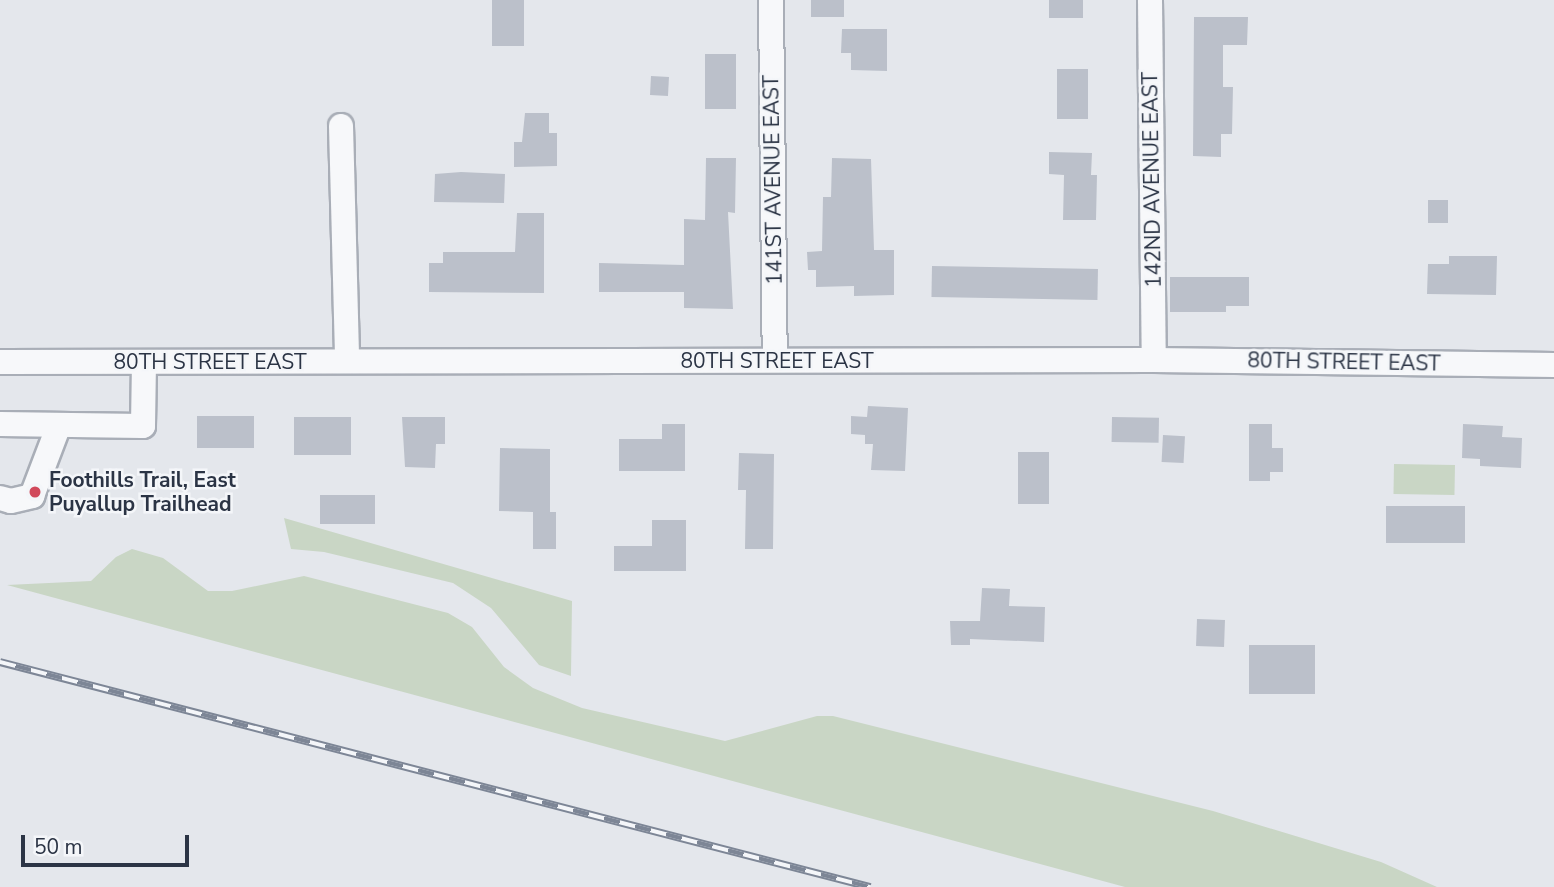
<!DOCTYPE html>
<html>
<head>
<meta charset="utf-8">
<style>
	body { margin:0 }
	#map { position:relative; width:1554px; height:887px; overflow:hidden; background:#e4e7ec; font-family:"Nunito Sans",sans-serif }
	div>[style] { position:absolute }
	[style*='--x'] { left:calc(var(--x)*1px); top:calc(var(--y)*1px); width:calc(var(--w)*1px); rotate:calc(var(--a)*1deg) }
	.green>* { inset:0; background:#c9d6c5; transform-origin:0 0 }
	.building>* { inset:0; background:#bbc0ca; transform-origin:0 0 }
	.roads { filter:drop-shadow(2px 0 #a9aeb7) drop-shadow(-2px 0 #a9aeb7) drop-shadow(0 2px #a9aeb7) drop-shadow(0 -2px #a9aeb7) }
	.minor>* { height:24px; margin:-12px; padding:0 12px; transform-origin:12px; border-radius:12px; background:#f7f8fa }
	.rail>* { height:8px; margin-top:-4px; transform-origin:0; background:repeating-linear-gradient(90deg,#f4f6f9 0 16px,#7d8696 0 32px); box-sizing:border-box; border-block:2px solid #7d8696 }
	.dots>* { width:19px; height:19px; translate:-50% -50%; box-sizing:border-box; border:4px solid #f4f6f9; border-radius:50% }
	span { translate:-50% -50%; white-space:nowrap; text-align:center; line-height:1.15; -webkit-text-stroke:5px #f4f6f9; paint-order:stroke }
	.street-label { font-size:21px; color:#2b3445 }
	.poi-label { font-size:21px; color:#2b3445; font-weight:700 }
	.left { translate:0 -50%; text-align:left }
	.scale { position:absolute; left:21px; top:835px; width:168px; height:32px; box-sizing:border-box; border:4px solid #2b3445; border-top:0; padding-left:9px; font-size:21px; line-height:24px; white-space:nowrap; color:#2b3445; -webkit-text-stroke:5px #f4f6f9; paint-order:stroke }
</style>
</head>
<body>
<div id="map">
	<div class="green">
		<div style="left:1394px;top:464px;width:61px;height:30px;rotate:1deg"></div>
		<div style="clip-path:polygon(284px 518px,572px 601px,571px 676px,539px 665px,491px 608px,453px 583px,324px 552px,291px 549px)"></div>
		<div style="clip-path:polygon(132px 549px,163px 558px,208px 591px,232px 591px,304px 576px,448px 613px,472px 627px,504px 667px,533px 688px,582px 708px,725px 741px,817px 716px,833px 716px,1213px 811px,1381px 862px,1437px 887px,1125px 887px,7px 585px,91px 581px,116px 557px)"></div>
	</div>
	<div class="building">
		<div style="left:492px;top:0;width:32px;height:46px"></div>
		<div style="left:811px;top:0;width:33px;height:17px"></div>
		<div style="left:1049px;top:0;width:34px;height:18px"></div>
		<div style="clip-path:polygon(1194px 17px,1248px 17px,1247px 45px,1223px 45px,1223px 87px,1233px 87px,1232px 134px,1221px 134px,1221px 157px,1193px 156px)"></div>
		<div style="clip-path:polygon(842px 29px,887px 29px,887px 71px,851px 70px,851px 53px,841px 53px)"></div>
		<div style="left:705px;top:54px;width:31px;height:55px"></div>
		<div style="left:1057px;top:69px;width:31px;height:50px"></div>
		<div style="left:651px;top:76px;width:18px;height:19px;rotate:3deg"></div>
		<div style="clip-path:polygon(525px 113px,549px 113px,549px 133px,557px 133px,557px 166px,514px 167px,514px 142px,522px 142px)"></div>
		<div style="clip-path:polygon(1049px 152px,1092px 153px,1091px 175px,1097px 175px,1096px 220px,1063px 220px,1064px 175px,1049px 174px)"></div>
		<div style="clip-path:polygon(706px 158px,736px 158px,735px 213px,728px 212px,733px 309px,684px 308px,684px 292px,599px 292px,599px 263px,684px 265px,684px 219px,705px 220px)"></div>
		<div style="clip-path:polygon(832px 158px,871px 159px,874px 250px,894px 250px,894px 295px,854px 296px,854px 286px,816px 287px,816px 270px,808px 270px,807px 252px,822px 251px,823px 197px,831px 197px)"></div>
		<div style="clip-path:polygon(461px 172px,505px 174px,504px 203px,434px 202px,435px 174px)"></div>
		<div style="left:1428px;top:200px;width:20px;height:23px"></div>
		<div style="clip-path:polygon(517px 213px,544px 213px,544px 293px,429px 292px,429px 263px,443px 263px,443px 252px,515px 252px)"></div>
		<div style="clip-path:polygon(1449px 256px,1497px 256px,1496px 295px,1427px 294px,1428px 264px,1449px 264px)"></div>
		<div style="left:932px;top:266px;width:166px;height:31px;rotate:1deg"></div>
		<div style="clip-path:polygon(1170px 277px,1249px 277px,1249px 306px,1226px 306px,1226px 312px,1170px 312px)"></div>
		<div style="clip-path:polygon(868px 406px,908px 408px,905px 471px,871px 470px,873px 444px,865px 444px,865px 435px,851px 434px,851px 416px,867px 417px)"></div>
		<div style="left:254px;top:416px;width:32px;height:57px;rotate:90deg"></div>
		<div style="left:351px;top:417px;width:38px;height:57px;rotate:90deg"></div>
		<div style="clip-path:polygon(402px 417px,445px 417px,445px 444px,436px 444px,435px 468px,405px 467px)"></div>
		<div style="left:1112px;top:417px;width:47px;height:25px;rotate:1deg"></div>
		<div style="clip-path:polygon(662px 424px,685px 424px,685px 471px,619px 471px,619px 439px,662px 439px)"></div>
		<div style="clip-path:polygon(1249px 424px,1272px 424px,1272px 448px,1283px 448px,1283px 472px,1270px 472px,1270px 481px,1249px 481px)"></div>
		<div style="clip-path:polygon(1463px 424px,1503px 426px,1502px 437px,1522px 438px,1521px 468px,1480px 466px,1480px 459px,1462px 458px)"></div>
		<div style="left:1163px;top:435px;width:22px;height:27px;rotate:3deg"></div>
		<div style="clip-path:polygon(500px 448px,550px 449px,550px 512px,556px 512px,556px 549px,533px 549px,533px 512px,499px 511px)"></div>
		<div style="left:1018px;top:452px;width:31px;height:52px"></div>
		<div style="clip-path:polygon(739px 453px,774px 454px,773px 549px,745px 549px,746px 490px,738px 490px)"></div>
		<div style="left:320px;top:495px;width:55px;height:29px"></div>
		<div style="left:1465px;top:506px;width:37px;height:79px;rotate:90deg"></div>
		<div style="clip-path:polygon(652px 520px,686px 520px,686px 571px,614px 571px,614px 546px,652px 546px)"></div>
		<div style="clip-path:polygon(982px 588px,1010px 589px,1009px 606px,1045px 607px,1044px 642px,970px 639px,970px 645px,951px 645px,950px 621px,980px 621px)"></div>
		<div style="left:1197px;top:619px;width:28px;height:27px;rotate:2deg"></div>
		<div style="left:1249px;top:645px;width:66px;height:49px"></div>
	</div>
	<div class="roads">
		<div class="minor">
			<div style="--x:771;--y:0;--w:360;--a:89.4"></div>
			<div style="--x:1150;--y:0;--w:360;--a:89.4"></div>
			<div style="--x:341;--y:126;--w:235;--a:88.5"></div>
			<div style="--x:0;--y:362;--w:1154;--a:-0.1"></div>
			<div style="--x:1154;--y:360;--w:400;--a:0.7"></div>
			<div style="--x:0;--y:424;--w:143;--a:0.8"></div>
			<div style="--x:143;--y:426;--w:64;--a:-89.1"></div>
			<div style="--x:0;--y:498;--w:11;--a:15"></div>
			<div style="--x:11;--y:501;--w:22;--a:-13"></div>
			<div style="--x:32;--y:496;--w:76;--a:-69.2"></div>
		</div>
	</div>
	<div class="rail">
		<div style="--x:0;--y:662;--w:899;--a:14.5"></div>
	</div>
	<div class="dots">
		<div style="left:35px;top:492px;background:#d1495b"></div>
	</div>
	<div class="street-label">
		<span style="left:773px;top:180px;rotate:-91deg">141ST AVENUE EAST</span>
		<span style="left:1152px;top:180px;rotate:-91deg">142ND AVENUE EAST</span>
		<span style="left:777px;top:361px">80TH STREET EAST</span>
		<span style="left:210px;top:362px">80TH STREET EAST</span>
		<span style="left:1344px;top:362px;rotate:1deg">80TH STREET EAST</span>
	</div>
	<div class="poi-label">
		<span class="left" style="left:49px;top:492px">Foothills Trail, East<br>Puyallup Trailhead</span>
	</div>
	<div class="scale">50 m</div>
</div>
</body>
</html>
